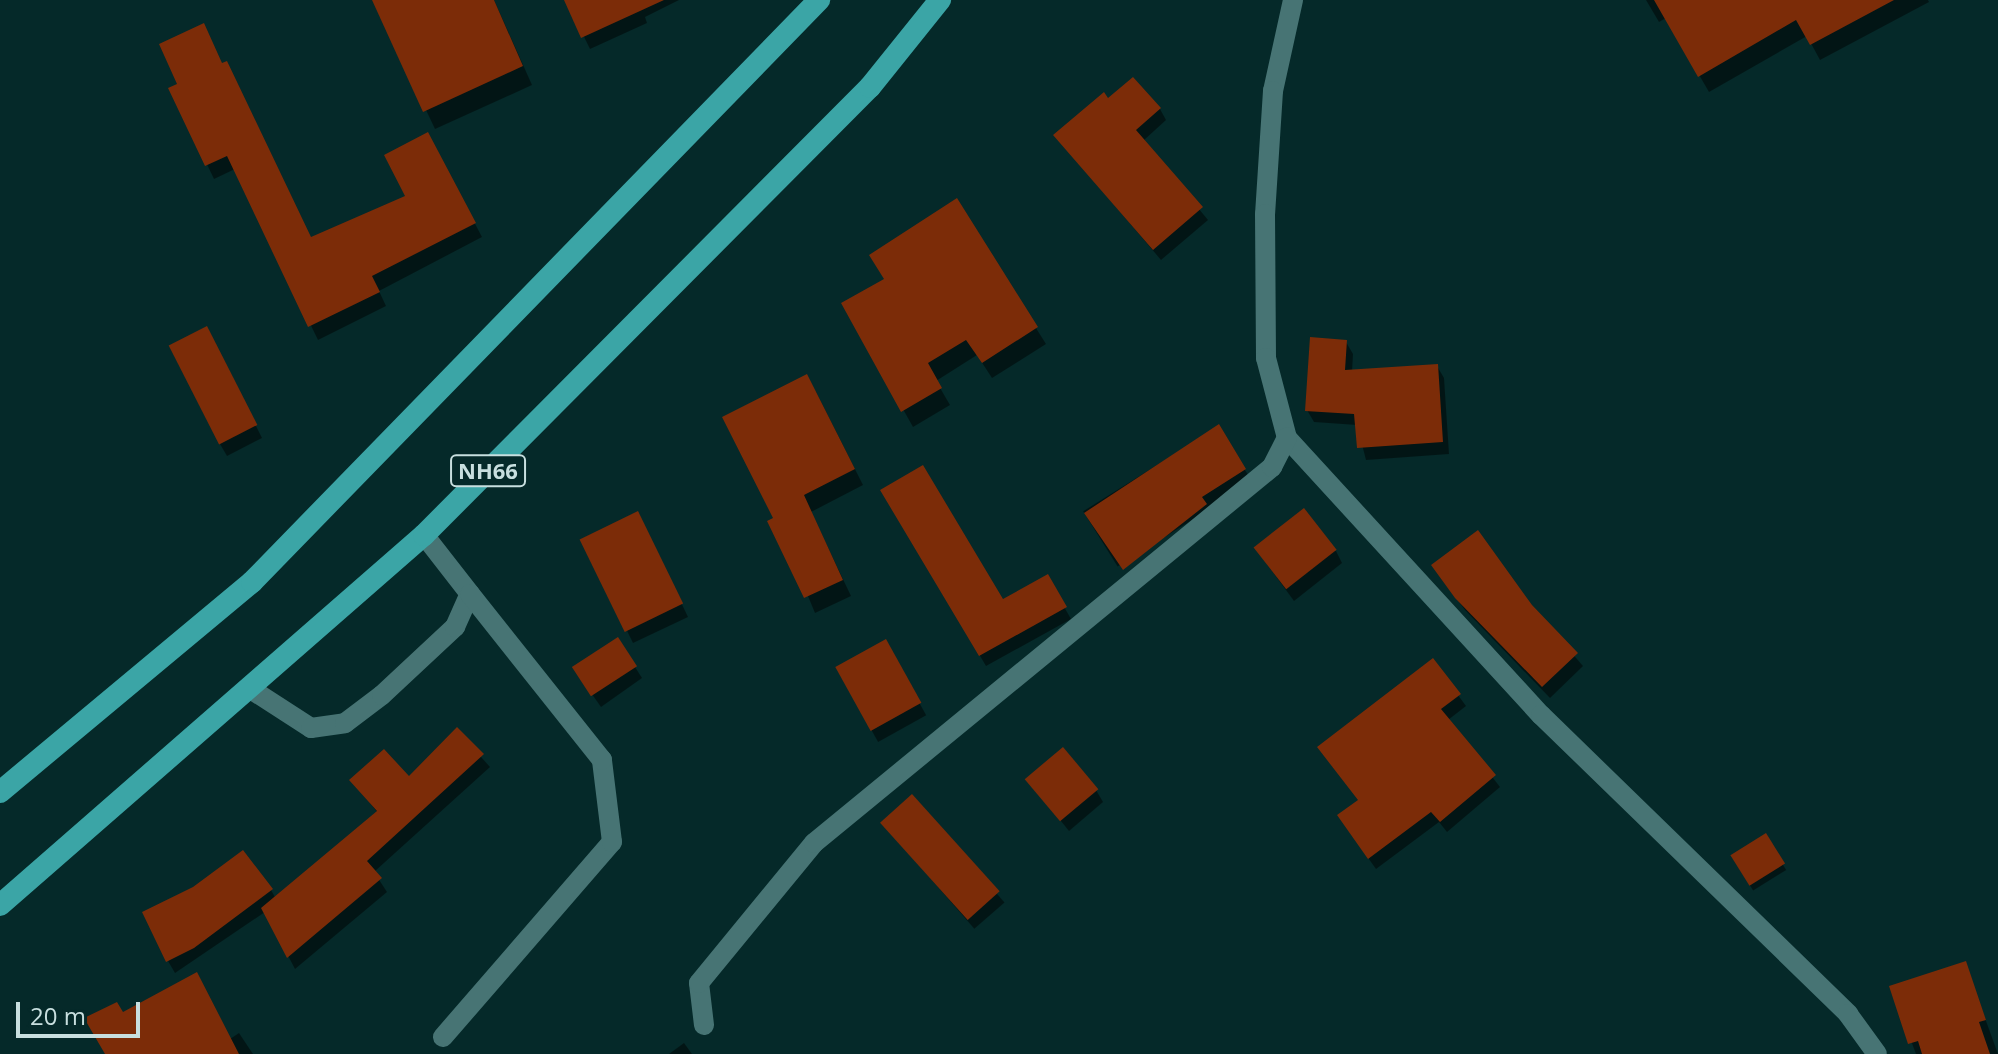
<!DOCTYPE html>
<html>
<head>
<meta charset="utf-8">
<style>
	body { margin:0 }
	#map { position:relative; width:1998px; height:1054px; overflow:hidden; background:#052929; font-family:"Open Sans",sans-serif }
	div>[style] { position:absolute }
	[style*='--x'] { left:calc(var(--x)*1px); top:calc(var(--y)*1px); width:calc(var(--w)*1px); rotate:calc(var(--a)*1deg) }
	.shadow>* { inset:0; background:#0007; transform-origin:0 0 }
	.building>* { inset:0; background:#7c2c08; transform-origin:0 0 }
	.service>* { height:20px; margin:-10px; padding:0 10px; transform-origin:10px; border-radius:10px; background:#477474 }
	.minor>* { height:20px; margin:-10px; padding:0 10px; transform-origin:10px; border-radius:10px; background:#477474 }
	.trunk>* { height:22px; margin:-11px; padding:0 11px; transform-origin:11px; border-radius:11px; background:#3ba5a6 }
	span { translate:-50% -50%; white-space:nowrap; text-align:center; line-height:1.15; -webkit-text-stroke:6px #052929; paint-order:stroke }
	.shield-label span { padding:2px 6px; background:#052929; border:2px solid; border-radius:6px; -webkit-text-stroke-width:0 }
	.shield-label { font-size:22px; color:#c8dfdf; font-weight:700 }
	.scale { position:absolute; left:16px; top:1002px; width:124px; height:36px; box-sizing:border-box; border:4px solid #c8dfdf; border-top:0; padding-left:10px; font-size:24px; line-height:28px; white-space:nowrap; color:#c8dfdf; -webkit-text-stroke:6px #052929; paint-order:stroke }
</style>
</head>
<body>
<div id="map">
	<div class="shadow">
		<div style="clip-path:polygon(374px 0,494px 0,532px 85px,435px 129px)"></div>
		<div style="clip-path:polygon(566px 0,679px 0,645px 17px,647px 23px,590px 49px)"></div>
		<div style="clip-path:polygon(1646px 0,1928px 0,1929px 2px,1820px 60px,1807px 36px,1709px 92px,1666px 18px,1659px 22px)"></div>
		<div style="clip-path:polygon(223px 65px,311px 239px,408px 197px,435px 148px,482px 237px,379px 291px,386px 306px,318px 340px,235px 169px,214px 179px,171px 89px)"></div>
		<div style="clip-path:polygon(1108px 100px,1160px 109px,1166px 120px,1143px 141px,1208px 220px,1161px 260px,1055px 135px)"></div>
		<div style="clip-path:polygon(956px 201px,1046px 344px,992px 378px,977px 355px,936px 381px,950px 405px,913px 427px,844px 304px,886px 280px)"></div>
		<div style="clip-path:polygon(213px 340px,262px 438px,227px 456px,220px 444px)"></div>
		<div style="clip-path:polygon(1346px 342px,1353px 354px,1352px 372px,1437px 366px,1444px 378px,1449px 454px,1366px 460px,1357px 425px,1314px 422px,1307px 410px)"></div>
		<div style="clip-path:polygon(816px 392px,863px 485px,811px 512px,851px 596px,815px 613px,776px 519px)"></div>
		<div style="left:1218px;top:427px;width:65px;height:159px;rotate:58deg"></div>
		<div style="clip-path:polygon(883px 491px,1002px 601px,1047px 577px,1071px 619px,986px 666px)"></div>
		<div style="clip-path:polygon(644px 525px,688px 617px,633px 643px,582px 539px)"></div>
		<div style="clip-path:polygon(1256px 549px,1336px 551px,1342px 563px,1294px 601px)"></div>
		<div style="clip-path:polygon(1440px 577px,1531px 606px,1583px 666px,1550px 698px,1465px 610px)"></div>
		<div style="left:885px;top:641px;width:85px;height:55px;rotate:61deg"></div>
		<div style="clip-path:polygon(1433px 661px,1466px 706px,1448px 720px,1500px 787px,1447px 832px,1439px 822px,1376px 869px,1346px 827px)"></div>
		<div style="clip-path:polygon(635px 667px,642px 678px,601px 707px,582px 680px)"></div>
		<div style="clip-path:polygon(457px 730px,490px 767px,374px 872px,387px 892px,295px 969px,265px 912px,175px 973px,168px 961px,271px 890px,276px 899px,378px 813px,352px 781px,409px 779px)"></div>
		<div style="clip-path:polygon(1028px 780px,1096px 790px,1103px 802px,1069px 831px)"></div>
		<div style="left:912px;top:796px;width:141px;height:40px;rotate:49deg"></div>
		<div style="left:1765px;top:836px;width:40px;height:39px;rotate:58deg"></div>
		<div style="clip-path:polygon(1965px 963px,1998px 1054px,1916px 1054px,1891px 987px)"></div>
		<div style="clip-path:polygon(122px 1015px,230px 1039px,239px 1033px,253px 1054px,107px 1054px)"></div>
		<div style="clip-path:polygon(684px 1043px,692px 1054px,669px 1054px)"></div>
	</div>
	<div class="building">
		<div style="clip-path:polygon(372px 0,494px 0,523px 66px,423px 112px)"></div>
		<div style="clip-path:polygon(564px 0,664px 0,581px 38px)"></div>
		<div style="clip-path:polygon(1654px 0,1894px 0,1810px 45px,1796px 20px,1698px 77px)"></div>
		<div style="clip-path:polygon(204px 23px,222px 63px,227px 61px,311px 237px,405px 196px,384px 155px,428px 132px,476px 223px,372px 276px,380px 292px,308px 327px,227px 156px,205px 166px,168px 88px,177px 84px,159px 44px)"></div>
		<div style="clip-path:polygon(1133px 77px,1161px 108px,1136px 130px,1203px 207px,1153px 250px,1053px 135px,1104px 92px,1108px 98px)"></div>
		<div style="clip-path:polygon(957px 198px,1038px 327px,982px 363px,966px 340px,928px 363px,942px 388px,901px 412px,841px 303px,884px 279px,869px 255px)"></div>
		<div style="left:207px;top:326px;width:111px;height:43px;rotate:63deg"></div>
		<div style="clip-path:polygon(1310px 337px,1347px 340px,1345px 370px,1438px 364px,1443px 442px,1357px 448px,1354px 414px,1305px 411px)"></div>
		<div style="clip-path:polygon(807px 374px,855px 469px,804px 495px,843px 580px,804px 598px,767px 521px,773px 518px,722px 417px)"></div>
		<div style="clip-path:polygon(1219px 424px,1246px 469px,1202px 497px,1207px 504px,1123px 570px,1084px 513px)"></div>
		<div style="clip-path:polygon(923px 465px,1003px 599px,1048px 574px,1067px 607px,979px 656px,880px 490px)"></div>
		<div style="left:1304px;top:508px;width:53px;height:64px;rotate:52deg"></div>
		<div style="left:638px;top:511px;width:103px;height:65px;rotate:64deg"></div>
		<div style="clip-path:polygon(1478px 530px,1532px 605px,1578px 653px,1542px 687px,1455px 598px,1431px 565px)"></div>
		<div style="left:618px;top:637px;width:35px;height:55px;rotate:57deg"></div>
		<div style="left:886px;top:639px;width:73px;height:58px;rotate:61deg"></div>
		<div style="clip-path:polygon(1433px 658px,1461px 694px,1441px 709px,1496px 775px,1440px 822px,1431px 812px,1368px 859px,1337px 815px,1358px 800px,1317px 747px)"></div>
		<div style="clip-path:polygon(457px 727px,484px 754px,367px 861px,382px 878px,287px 958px,261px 908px,377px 811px,349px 780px,384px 749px,409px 776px)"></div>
		<div style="left:1063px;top:747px;width:55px;height:50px;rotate:50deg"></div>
		<div style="left:912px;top:794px;width:131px;height:43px;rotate:48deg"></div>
		<div style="left:1766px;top:833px;width:36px;height:42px;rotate:58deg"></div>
		<div style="clip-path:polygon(243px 850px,273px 889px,194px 948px,166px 962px,142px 912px,193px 887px)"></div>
		<div style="clip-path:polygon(1966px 961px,1986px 1020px,1979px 1022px,1990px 1054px,1922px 1054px,1918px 1041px,1908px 1044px,1889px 986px)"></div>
		<div style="clip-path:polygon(197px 972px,239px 1054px,105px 1054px,84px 1018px,117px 1002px,123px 1012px)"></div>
	</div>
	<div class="service">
		<div style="--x:249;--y:688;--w:74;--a:32.8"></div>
		<div style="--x:311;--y:728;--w:34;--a:-8"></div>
		<div style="--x:345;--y:723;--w:46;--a:-37.1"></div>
		<div style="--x:382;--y:695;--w:100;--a:-43"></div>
		<div style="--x:455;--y:627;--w:36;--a:-66"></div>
		<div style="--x:470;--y:594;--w:75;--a:-127.9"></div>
		<div style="--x:443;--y:1037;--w:258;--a:-49.1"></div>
		<div style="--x:612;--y:842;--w:83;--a:-97"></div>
		<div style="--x:602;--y:760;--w:212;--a:-128.5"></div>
	</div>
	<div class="minor">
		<div style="--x:1293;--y:0;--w:93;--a:102.4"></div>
		<div style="--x:1273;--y:91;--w:123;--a:93.7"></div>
		<div style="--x:1265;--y:214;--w:144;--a:89.6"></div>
		<div style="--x:1266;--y:358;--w:83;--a:75.3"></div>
		<div style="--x:1287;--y:438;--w:376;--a:47.5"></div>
		<div style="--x:1541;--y:715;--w:429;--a:44.2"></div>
		<div style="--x:1848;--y:1014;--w:49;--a:54.1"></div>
		<div style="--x:704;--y:1025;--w:42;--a:-96.8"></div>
		<div style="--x:699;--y:983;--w:181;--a:-50.6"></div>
		<div style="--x:814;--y:843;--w:593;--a:-39.38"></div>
		<div style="--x:1272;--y:467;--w:33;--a:-63"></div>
	</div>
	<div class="trunk">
		<div style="--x:0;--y:792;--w:328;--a:-39.8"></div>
		<div style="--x:252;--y:582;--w:813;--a:-45.75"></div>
		<div style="--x:0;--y:905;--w:563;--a:-41.11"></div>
		<div style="--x:424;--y:535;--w:632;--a:-45.13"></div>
		<div style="--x:870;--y:87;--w:112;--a:-51.2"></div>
	</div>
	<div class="shield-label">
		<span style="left:488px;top:471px">NH66</span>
	</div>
	<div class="scale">20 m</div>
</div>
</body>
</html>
